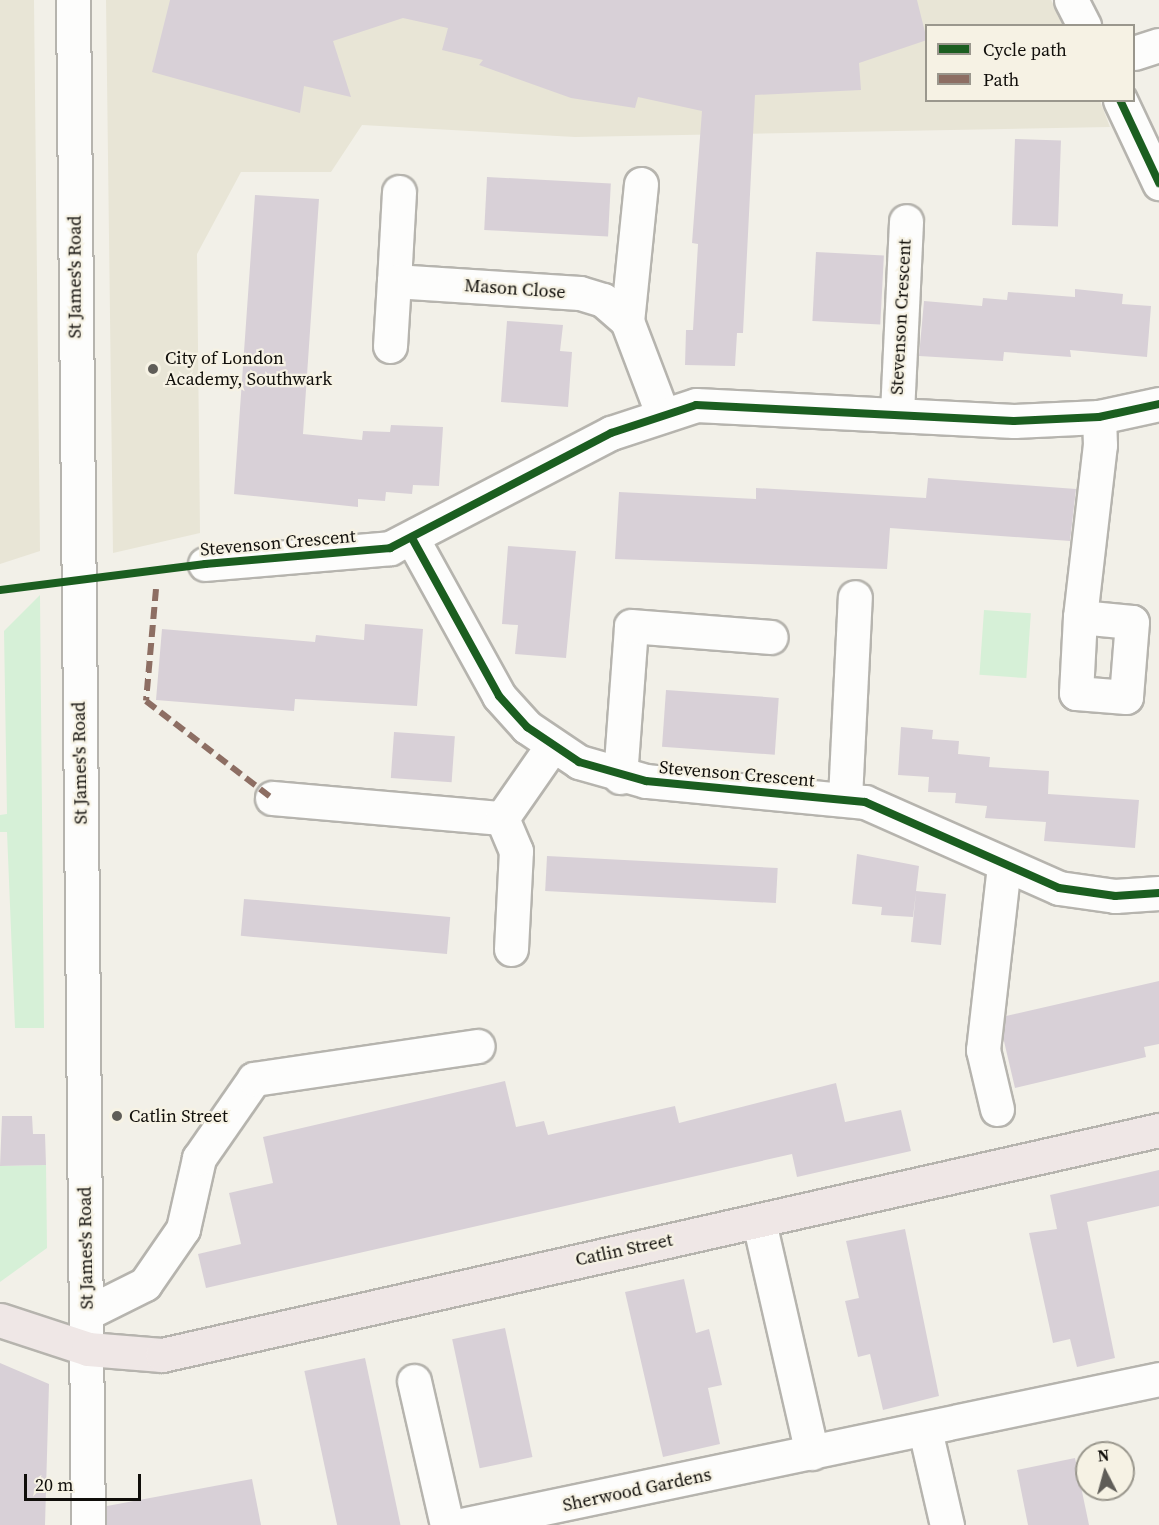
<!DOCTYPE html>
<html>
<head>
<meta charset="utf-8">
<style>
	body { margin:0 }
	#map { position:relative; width:1159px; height:1525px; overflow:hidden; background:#f2f0e8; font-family:"Source Serif 4",serif }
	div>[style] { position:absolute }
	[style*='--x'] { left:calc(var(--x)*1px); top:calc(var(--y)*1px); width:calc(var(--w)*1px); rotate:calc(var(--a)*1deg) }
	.built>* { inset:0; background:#e8e5d6 }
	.green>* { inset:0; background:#d6f0d7; transform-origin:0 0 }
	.building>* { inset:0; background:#d8d0d7; transform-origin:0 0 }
	.roads { filter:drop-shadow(2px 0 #b6b4ae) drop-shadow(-2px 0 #b6b4ae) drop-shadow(0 2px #b6b4ae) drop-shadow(0 -2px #b6b4ae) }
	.minor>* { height:33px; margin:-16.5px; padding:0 16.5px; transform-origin:16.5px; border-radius:16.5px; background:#fdfdfc }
	.major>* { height:33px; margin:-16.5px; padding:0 16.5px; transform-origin:16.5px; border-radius:16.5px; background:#efe7e6 }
	.quiet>* { height:6px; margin-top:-3px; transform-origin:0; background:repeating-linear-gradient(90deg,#8d6e63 0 12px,transparent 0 18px) }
	.cycleway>* { height:8px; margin:-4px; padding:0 4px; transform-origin:4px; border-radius:4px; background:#1b5e20 }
	.dots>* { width:16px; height:16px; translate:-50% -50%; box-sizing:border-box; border:3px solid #f6f2e4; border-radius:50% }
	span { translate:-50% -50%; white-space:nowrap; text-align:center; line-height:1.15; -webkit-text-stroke:4.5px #f6f2e4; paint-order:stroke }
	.street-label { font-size:18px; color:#100e0a }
	.poi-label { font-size:18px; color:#100e0a }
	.left { translate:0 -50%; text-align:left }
	.legend { position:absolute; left:925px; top:24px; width:210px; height:78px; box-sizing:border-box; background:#f6f2e4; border:2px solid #9a978d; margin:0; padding:8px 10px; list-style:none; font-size:18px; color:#100e0a }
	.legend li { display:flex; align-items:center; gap:12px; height:30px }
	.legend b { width:30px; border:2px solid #9a978d }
	.north { position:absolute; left:1075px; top:1441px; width:60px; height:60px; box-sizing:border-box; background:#f6f2e4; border:2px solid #9a978d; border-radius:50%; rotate:354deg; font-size:16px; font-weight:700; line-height:24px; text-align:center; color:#100e0a }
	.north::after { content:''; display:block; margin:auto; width:21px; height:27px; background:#5f5d58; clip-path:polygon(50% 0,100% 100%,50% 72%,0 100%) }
	.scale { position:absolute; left:24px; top:1474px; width:117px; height:27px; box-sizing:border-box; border:3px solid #100e0a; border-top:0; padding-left:8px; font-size:18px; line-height:21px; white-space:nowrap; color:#100e0a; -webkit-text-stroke:4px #f6f2e4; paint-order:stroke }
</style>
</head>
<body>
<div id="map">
	<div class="built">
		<div style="clip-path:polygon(0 0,34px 0,40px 551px,0 564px)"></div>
		<div style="clip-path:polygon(106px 0,1051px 0,1065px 25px,926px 26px,926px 100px,1100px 101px,1110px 127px,575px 137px,362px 125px,331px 172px,241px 172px,197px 254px,200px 533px,113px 553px)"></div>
	</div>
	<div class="green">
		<div style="clip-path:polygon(40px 595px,44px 1028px,15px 1028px,7px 832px,0 832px,0 815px,7px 814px,4px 631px)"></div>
		<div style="left:984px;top:610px;width:47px;height:65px;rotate:4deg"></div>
		<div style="clip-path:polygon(46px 1165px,47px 1248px,0 1282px,0 1166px)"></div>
	</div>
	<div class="building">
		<div style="clip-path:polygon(170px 0,917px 0,927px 40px,859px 63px,861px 90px,755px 95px,743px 333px,737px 333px,735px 366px,685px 365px,686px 330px,693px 330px,698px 244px,692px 243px,702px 111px,638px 97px,635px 108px,571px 98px,479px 65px,483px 60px,442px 50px,448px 28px,403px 18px,333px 41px,351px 97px,304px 86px,300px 113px,152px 72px)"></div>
		<div style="left:1015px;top:139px;width:46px;height:86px;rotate:2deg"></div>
		<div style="left:487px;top:177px;width:124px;height:53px;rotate:3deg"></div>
		<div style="clip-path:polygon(255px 195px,319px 199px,303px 434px,362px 440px,363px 431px,390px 432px,391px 425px,443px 427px,439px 486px,413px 485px,412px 494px,386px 492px,385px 501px,358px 499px,358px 507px,234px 494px)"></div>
		<div style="left:816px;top:252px;width:68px;height:69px;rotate:3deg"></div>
		<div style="clip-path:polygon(1075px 289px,1123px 294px,1122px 304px,1151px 306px,1147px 357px,1070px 350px,1071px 357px,1004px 352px,1003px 361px,919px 356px,924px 301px,982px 306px,983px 298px,1007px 300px,1008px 292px,1075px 297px)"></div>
		<div style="clip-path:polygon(507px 321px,563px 325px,560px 351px,572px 352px,568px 407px,501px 402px)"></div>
		<div style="clip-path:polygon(928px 478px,1076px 489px,1070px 541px,890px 528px,887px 569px,615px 559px,619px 492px,756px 499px,756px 488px,926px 498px)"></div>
		<div style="clip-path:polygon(508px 546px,576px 551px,566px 658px,515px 654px,518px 625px,502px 624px)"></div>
		<div style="clip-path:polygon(365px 624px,423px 629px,417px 706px,295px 699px,294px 711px,156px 700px,162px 629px,315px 642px,316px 635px,364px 640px)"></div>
		<div style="left:666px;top:690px;width:113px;height:57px;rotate:4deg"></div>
		<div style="clip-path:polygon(901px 727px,933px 730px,932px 739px,959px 741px,958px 754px,990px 757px,989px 767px,1049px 771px,1048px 794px,1139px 800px,1135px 848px,1044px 841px,1046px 822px,985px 818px,987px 806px,955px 803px,956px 793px,928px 792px,929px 777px,898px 775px)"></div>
		<div style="left:394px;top:732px;width:61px;height:46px;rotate:4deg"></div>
		<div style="clip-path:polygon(857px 854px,919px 866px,916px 891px,946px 894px,941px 945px,911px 942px,916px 892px,913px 917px,881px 915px,882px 907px,852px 904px)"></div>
		<div style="left:547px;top:856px;width:231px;height:35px;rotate:3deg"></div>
		<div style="left:244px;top:899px;width:207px;height:37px;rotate:5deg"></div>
		<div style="clip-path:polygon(1159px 981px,1159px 1044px,1144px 1047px,1146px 1057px,1015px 1088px,1003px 1037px,1006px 1016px)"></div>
		<div style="clip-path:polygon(505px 1081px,516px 1127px,544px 1121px,548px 1135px,675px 1106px,679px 1123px,836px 1083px,845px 1122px,901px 1110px,911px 1151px,797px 1177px,792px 1154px,206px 1288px,198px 1254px,241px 1244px,229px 1193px,273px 1183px,263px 1137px)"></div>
		<div style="clip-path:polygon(2px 1116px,32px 1116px,33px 1134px,45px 1134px,46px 1165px,0 1166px)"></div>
		<div style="clip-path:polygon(1159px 1170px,1159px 1206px,1087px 1222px,1115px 1358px,1077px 1367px,1070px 1339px,1053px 1343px,1029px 1233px,1057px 1229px,1050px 1195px)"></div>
		<div style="clip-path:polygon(905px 1229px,939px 1396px,883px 1410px,870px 1354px,858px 1357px,845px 1301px,859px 1298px,846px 1241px)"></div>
		<div style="clip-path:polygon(684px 1279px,696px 1333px,709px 1329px,722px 1385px,708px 1388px,720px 1444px,663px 1457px,625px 1292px)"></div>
		<div style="left:505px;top:1328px;width:132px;height:54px;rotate:78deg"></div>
		<div style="left:365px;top:1358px;width:171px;height:62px;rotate:78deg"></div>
		<div style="clip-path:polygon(0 1363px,49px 1384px,45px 1525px,0 1525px)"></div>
		<div style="clip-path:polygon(1075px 1458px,1089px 1525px,1028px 1525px,1017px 1470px)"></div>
		<div style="clip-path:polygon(252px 1479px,261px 1525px,107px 1525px,107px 1506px)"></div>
	</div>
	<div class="roads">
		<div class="minor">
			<div style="--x:73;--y:0;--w:1525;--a:89.44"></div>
			<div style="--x:1071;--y:0;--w:29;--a:63"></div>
			<div style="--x:1134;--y:53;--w:26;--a:-18"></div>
			<div style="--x:1120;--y:100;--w:92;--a:64.8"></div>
			<div style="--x:641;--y:184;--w:138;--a:95.8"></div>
			<div style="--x:627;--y:321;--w:98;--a:69.2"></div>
			<div style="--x:399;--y:192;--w:89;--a:93.2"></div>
			<div style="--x:394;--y:281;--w:186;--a:3.7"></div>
			<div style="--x:580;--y:293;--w:24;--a:17"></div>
			<div style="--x:603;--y:300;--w:32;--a:41"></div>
			<div style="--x:390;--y:346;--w:65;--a:-86.5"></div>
			<div style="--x:897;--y:413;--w:192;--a:-87.3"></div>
			<div style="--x:413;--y:540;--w:178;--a:61.1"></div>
			<div style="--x:499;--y:696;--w:42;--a:47.9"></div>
			<div style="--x:527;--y:727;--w:63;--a:33.9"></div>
			<div style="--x:579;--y:762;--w:70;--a:15.8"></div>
			<div style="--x:646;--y:781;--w:220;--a:5.5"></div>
			<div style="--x:865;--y:802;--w:212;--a:23.9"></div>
			<div style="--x:1059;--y:888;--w:57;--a:8.1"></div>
			<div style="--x:1115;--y:896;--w:44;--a:-3.9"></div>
			<div style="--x:205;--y:564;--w:186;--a:-4.9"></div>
			<div style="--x:390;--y:548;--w:249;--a:-27.5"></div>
			<div style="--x:611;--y:433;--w:89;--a:-18.2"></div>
			<div style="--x:696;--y:405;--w:318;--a:2.9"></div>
			<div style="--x:1014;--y:421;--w:85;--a:-2.7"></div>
			<div style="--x:1099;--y:417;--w:61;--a:-12.2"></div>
			<div style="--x:1080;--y:617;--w:52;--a:5.5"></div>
			<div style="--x:1132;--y:622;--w:75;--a:94.6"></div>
			<div style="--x:1126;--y:697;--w:50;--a:-175.4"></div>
			<div style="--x:1076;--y:693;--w:76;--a:-87"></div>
			<div style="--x:1080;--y:617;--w:173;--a:-83.4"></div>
			<div style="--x:1100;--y:445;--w:28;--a:-92"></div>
			<div style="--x:620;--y:777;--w:151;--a:-85.8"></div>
			<div style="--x:631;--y:626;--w:140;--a:4.5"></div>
			<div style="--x:272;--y:798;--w:231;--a:5"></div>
			<div style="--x:845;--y:798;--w:201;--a:-87.2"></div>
			<div style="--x:511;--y:949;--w:98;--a:-87.1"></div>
			<div style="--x:516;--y:851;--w:36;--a:-113"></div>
			<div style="--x:502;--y:818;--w:88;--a:-55.2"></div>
			<div style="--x:997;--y:1109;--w:61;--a:-103.3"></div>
			<div style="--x:983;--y:1050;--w:184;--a:-83.5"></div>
			<div style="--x:759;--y:1222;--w:237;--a:77.1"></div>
			<div style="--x:87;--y:1313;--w:65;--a:-26.6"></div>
			<div style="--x:145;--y:1284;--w:67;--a:-55.4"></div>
			<div style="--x:183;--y:1229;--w:73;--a:-77.3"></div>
			<div style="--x:199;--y:1158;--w:96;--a:-55.2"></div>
			<div style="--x:254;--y:1079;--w:226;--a:-8.4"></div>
			<div style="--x:414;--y:1381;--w:148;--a:77.1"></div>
			<div style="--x:925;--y:1430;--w:98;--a:77"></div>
			<div style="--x:462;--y:1525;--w:712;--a:-11.83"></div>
		</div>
		<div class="major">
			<div style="--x:0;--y:1320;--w:93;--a:18.2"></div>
			<div style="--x:88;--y:1349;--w:74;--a:4.6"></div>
			<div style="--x:162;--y:1355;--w:1022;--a:-12.72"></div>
		</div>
	</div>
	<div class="quiet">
		<div style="--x:156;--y:589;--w:112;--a:95.1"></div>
		<div style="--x:146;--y:701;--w:159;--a:37.6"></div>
	</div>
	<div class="cycleway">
		<div style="--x:1120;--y:100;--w:92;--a:64.8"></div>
		<div style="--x:413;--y:540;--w:178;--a:61.1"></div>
		<div style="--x:499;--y:696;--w:42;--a:47.9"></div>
		<div style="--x:527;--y:727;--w:63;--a:33.9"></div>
		<div style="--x:579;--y:762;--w:70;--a:15.8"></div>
		<div style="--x:646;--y:781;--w:220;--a:5.5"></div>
		<div style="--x:865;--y:802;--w:212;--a:23.9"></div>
		<div style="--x:1059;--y:888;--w:57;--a:8.1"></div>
		<div style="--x:1115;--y:896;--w:44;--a:-3.9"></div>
		<div style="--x:0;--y:590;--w:207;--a:-7.2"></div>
		<div style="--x:205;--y:564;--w:186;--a:-4.9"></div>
		<div style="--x:390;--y:548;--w:249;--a:-27.5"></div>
		<div style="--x:611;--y:433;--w:89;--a:-18.2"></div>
		<div style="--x:696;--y:405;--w:318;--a:2.9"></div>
		<div style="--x:1014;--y:421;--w:85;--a:-2.7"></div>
		<div style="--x:1099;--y:417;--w:61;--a:-12.2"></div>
	</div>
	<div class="dots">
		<div style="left:153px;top:369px;background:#5f5d58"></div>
		<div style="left:117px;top:1116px;background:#5f5d58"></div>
	</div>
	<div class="street-label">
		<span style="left:75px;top:277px;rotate:-90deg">St James's Road</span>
		<span style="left:515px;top:289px;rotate:4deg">Mason Close</span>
		<span style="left:901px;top:317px;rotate:-87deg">Stevenson Crescent</span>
		<span style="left:278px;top:543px;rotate:-5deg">Stevenson Crescent</span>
		<span style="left:80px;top:763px;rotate:-91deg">St James's Road</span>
		<span style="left:737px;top:774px;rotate:5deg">Stevenson Crescent</span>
		<span style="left:86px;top:1248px;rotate:-91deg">St James's Road</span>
		<span style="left:624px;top:1250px;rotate:-12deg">Catlin Street</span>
		<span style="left:637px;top:1490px;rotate:-12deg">Sherwood Gardens</span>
	</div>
	<div class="poi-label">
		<span class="left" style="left:165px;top:369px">City of London<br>Academy, Southwark</span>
		<span class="left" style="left:129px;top:1116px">Catlin Street</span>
	</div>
	<ul class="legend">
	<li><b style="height:8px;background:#1b5e20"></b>Cycle path</li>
	<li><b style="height:8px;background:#8d6e63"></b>Path</li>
	</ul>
	<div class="north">N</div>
	<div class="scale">20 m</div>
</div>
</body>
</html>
